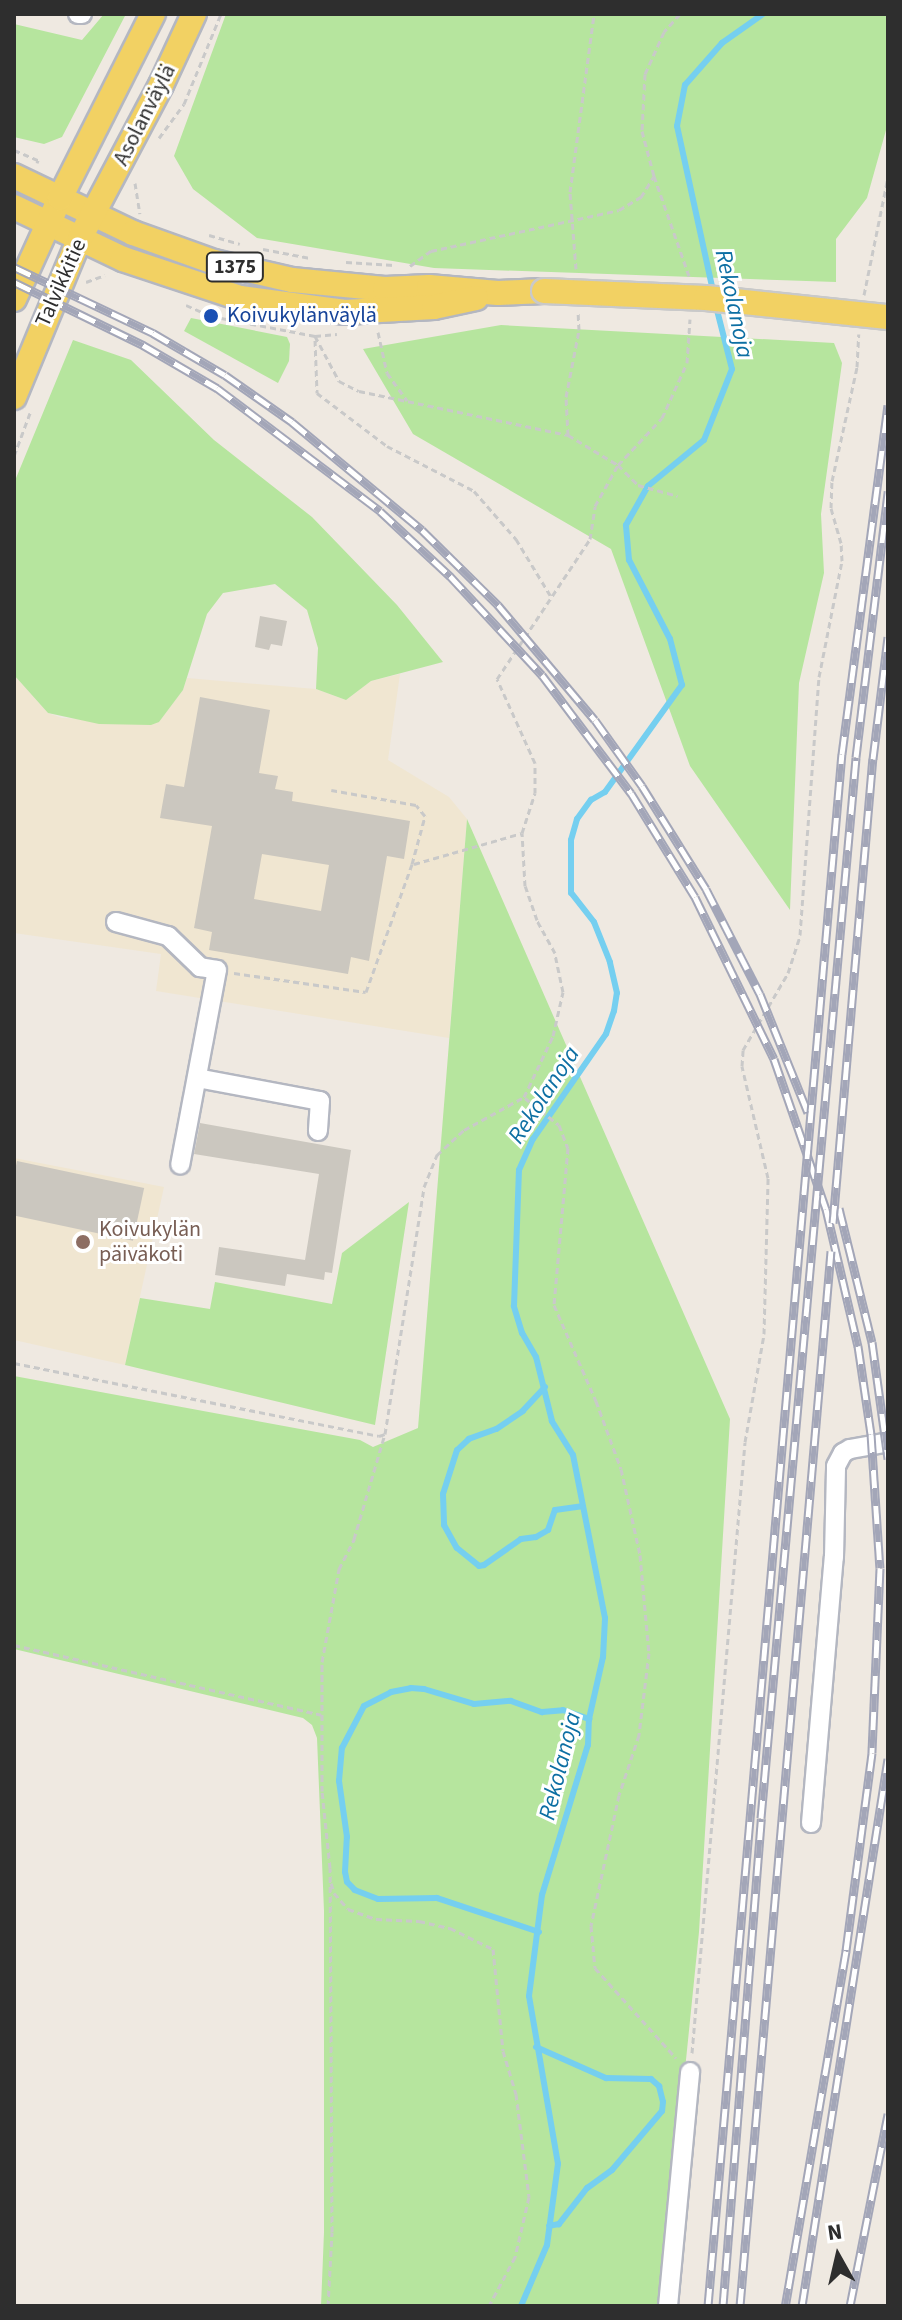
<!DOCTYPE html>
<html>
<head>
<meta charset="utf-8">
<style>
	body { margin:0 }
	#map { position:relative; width:902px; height:2320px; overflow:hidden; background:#efe9e1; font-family:"Source Sans 3",sans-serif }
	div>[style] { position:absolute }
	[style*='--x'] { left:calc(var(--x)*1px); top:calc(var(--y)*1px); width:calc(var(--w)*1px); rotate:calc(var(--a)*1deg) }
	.education>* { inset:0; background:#f0e6d1 }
	.green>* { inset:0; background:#b6e59e }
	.stream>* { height:6px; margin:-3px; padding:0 3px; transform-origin:3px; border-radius:3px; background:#75cff0 }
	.building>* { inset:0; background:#cbc7bf; transform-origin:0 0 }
	.path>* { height:3px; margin-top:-1.5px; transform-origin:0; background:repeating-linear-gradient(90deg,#c9c9c9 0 6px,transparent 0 10px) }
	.roads { filter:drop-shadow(2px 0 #b4b7c1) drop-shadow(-2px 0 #b4b7c1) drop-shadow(0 2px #b4b7c1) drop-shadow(0 -2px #b4b7c1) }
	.minor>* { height:18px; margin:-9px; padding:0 9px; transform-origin:9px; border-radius:9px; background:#fff }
	.major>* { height:24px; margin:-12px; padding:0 12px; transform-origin:12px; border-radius:12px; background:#f2d163 }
	.rail>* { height:9px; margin-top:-4.5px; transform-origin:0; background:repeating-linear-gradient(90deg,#fff 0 18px,#a3a6b8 0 36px); box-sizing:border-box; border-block:2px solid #a3a6b8 }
	.bridges { filter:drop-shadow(2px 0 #c9c9c9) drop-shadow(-2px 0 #c9c9c9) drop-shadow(0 2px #c9c9c9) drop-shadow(0 -2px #c9c9c9) }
	.major-bridge>* { height:24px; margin:-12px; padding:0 12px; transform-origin:12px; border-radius:12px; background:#f2d163 }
	.dots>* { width:22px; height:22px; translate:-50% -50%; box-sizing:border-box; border:4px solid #fff; border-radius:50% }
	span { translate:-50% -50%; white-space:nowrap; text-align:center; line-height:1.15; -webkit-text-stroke:6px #fff; paint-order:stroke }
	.shield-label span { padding:2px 6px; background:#fff; border:2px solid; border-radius:6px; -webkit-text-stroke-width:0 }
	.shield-label { font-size:20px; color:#2e2e2e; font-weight:700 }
	.street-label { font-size:22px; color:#2e2e2e }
	.transit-label { font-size:22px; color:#164399 }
	.left { translate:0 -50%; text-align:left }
	.education-label { font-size:22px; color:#785e54 }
	.water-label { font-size:24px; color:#0d6fa3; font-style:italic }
	.frame { position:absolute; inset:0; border:16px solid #2e2e2e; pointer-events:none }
	.north { position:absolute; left:798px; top:2216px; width:80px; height:80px; -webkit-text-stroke:6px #fff; paint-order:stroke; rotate:352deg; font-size:22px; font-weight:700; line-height:32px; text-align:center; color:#2e2e2e }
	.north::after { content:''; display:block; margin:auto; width:28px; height:36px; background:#2e2e2e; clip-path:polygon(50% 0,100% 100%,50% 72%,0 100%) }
</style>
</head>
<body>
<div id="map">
	<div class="education">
		<div style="clip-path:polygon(400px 674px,388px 760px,449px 797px,467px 819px,449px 1038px,156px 991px,161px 954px,14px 933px,14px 675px,48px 713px,62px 718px,159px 722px,183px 690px,187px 678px,316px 689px,346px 700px,371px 681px)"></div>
		<div style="clip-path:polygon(14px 1158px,164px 1187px,125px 1365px,14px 1340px)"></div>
	</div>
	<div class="green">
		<div style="clip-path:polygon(104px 14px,126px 14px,62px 137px,44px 144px,14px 137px,14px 24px,82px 40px)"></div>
		<div style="clip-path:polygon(226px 14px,888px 14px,888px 123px,867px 198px,836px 239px,836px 282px,434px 268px,257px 238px,193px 189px,174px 156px)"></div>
		<div style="clip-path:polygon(273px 310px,297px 318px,297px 325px,242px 316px,242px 312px)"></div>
		<div style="clip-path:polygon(191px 318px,287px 337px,290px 344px,289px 361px,278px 383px,184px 331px)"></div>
		<div style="clip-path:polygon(501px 325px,834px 343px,842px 363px,821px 514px,824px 573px,799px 683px,790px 910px,690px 766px,611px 549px,413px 434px,363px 349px)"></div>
		<div style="clip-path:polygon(73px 340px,131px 360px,214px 440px,312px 517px,397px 605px,443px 662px,371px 681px,346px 700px,316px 689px,318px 648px,307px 610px,275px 584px,223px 593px,207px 614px,183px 690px,159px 722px,151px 725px,99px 724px,48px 713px,14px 675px,14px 483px)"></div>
		<div style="clip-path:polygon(467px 819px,730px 1419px,699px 1932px,661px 2306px,321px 2306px,324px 2232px,324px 1911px,317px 1738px,312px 1725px,303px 1718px,14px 1649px,14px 1376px,360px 1440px,373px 1447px,418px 1428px)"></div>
		<div style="clip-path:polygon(409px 1202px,375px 1425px,125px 1365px,140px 1298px,210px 1309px,215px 1282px,332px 1304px,342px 1253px)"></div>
	</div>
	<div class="stream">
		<div style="--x:713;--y:291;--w:169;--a:-102.3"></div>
		<div style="--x:677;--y:126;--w:42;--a:-79"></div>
		<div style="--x:685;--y:85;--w:56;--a:-48.6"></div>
		<div style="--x:722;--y:43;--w:50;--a:-35.3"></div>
		<div style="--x:545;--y:1387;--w:33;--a:133"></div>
		<div style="--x:523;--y:1411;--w:32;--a:146"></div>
		<div style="--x:496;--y:1429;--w:29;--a:160"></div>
		<div style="--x:469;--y:1439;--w:16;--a:137"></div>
		<div style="--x:457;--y:1450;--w:46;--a:107.7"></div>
		<div style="--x:443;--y:1494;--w:31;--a:88"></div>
		<div style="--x:444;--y:1525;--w:26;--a:61"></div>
		<div style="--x:457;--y:1548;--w:28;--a:39"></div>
		<div style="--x:479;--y:1566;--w:5;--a:-11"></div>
		<div style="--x:484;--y:1565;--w:45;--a:-35.1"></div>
		<div style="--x:521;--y:1539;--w:15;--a:-8"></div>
		<div style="--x:536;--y:1537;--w:14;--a:-30"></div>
		<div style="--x:548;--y:1530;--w:21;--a:-71"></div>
		<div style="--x:555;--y:1510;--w:27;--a:-8"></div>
		<div style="--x:539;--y:1932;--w:108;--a:-161.6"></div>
		<div style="--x:437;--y:1898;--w:59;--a:179"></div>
		<div style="--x:378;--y:1899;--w:25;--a:-159"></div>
		<div style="--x:355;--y:1890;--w:11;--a:-135"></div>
		<div style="--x:347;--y:1882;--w:10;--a:-101"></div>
		<div style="--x:345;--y:1872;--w:35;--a:-87"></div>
		<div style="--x:347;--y:1837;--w:57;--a:-98.1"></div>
		<div style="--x:339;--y:1781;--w:33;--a:-85"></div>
		<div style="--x:342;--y:1748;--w:47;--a:-62.4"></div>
		<div style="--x:364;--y:1706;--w:30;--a:-27"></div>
		<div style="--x:391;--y:1692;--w:20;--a:-11"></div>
		<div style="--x:411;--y:1688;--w:13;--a:4"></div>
		<div style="--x:424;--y:1689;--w:52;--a:16.7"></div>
		<div style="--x:474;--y:1704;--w:37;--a:-5"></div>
		<div style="--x:511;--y:1701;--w:33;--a:20"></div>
		<div style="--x:542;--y:1712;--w:21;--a:-5"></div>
		<div style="--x:563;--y:1710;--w:28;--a:19"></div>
		<div style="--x:536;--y:2047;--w:77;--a:23.9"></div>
		<div style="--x:606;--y:2078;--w:45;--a:1.3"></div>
		<div style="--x:651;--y:2079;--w:11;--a:41"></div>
		<div style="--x:659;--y:2086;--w:16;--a:76"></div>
		<div style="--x:663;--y:2102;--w:9;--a:96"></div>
		<div style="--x:662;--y:2111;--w:77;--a:130.3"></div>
		<div style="--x:612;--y:2170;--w:31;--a:144"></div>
		<div style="--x:587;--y:2188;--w:46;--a:127.9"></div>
		<div style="--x:559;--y:2224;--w:10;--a:169"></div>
		<div style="--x:521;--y:2306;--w:66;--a:-66.9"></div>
		<div style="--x:547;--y:2245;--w:82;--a:-82.3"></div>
		<div style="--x:558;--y:2164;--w:170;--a:-99.8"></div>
		<div style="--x:529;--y:1996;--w:102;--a:-82.7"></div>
		<div style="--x:542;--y:1895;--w:157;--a:-73"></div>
		<div style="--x:588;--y:1745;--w:26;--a:-88"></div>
		<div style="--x:589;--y:1719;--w:64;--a:-77.3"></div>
		<div style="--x:603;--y:1657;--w:39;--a:-87"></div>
		<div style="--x:605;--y:1618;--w:166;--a:-101.1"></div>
		<div style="--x:573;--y:1455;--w:40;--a:-122"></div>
		<div style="--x:552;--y:1421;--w:66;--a:-104"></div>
		<div style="--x:536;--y:1357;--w:28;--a:-120"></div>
		<div style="--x:522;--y:1333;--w:28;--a:-107"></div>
		<div style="--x:514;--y:1306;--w:136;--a:-87.9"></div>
		<div style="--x:519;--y:1170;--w:34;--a:-66"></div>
		<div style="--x:533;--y:1139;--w:128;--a:-55.2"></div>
		<div style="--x:606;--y:1034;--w:24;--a:-71"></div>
		<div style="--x:614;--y:1011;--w:18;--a:-81"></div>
		<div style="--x:617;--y:993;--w:32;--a:-103"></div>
		<div style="--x:610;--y:962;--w:43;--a:-111.8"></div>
		<div style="--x:594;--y:922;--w:37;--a:-128"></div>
		<div style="--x:571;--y:893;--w:53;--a:-90"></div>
		<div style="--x:571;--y:840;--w:22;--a:-74"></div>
		<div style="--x:577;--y:819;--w:24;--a:-54"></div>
		<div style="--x:591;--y:800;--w:16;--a:-30"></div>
		<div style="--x:605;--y:792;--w:132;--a:-54.3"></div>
		<div style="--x:682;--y:685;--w:48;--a:-104.6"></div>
		<div style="--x:670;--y:639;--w:89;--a:-117.4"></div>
		<div style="--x:629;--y:560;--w:35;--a:-95"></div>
		<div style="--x:626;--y:525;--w:45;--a:-60.6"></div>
		<div style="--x:648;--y:486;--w:72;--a:-39.4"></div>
		<div style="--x:704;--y:440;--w:76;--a:-68.5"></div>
		<div style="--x:732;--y:369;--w:65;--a:-104.3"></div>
	</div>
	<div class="building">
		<div style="clip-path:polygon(260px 616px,287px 621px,282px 646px,271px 644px,269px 650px,255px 647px)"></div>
		<div style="clip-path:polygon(evenodd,200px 697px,270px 710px,259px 773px,278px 776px,275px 789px,293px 792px,292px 801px,410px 821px,404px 859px,387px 856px,369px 961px,351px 957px,348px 974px,209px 950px,212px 932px,194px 928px,212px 826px,160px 818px,166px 784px,184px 787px,200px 697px,262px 854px,329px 865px,321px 911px,254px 899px,262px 854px)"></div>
		<div style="clip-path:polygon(200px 1123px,351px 1150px,332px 1273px,325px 1272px,324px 1280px,287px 1274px,285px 1286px,215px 1275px,219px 1247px,305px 1260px,319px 1174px,194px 1154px)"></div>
		<div style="left:17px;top:1161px;width:130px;height:54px;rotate:12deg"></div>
	</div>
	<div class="path">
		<div style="--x:680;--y:14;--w:24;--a:132"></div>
		<div style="--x:664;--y:32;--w:46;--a:114.3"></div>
		<div style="--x:645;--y:74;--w:57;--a:93"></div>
		<div style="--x:642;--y:131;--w:47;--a:75.1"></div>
		<div style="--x:654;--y:176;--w:106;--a:70.7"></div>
		<div style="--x:159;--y:138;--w:42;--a:-53.7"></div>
		<div style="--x:184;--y:104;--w:97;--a:-67.7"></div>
		<div style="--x:14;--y:150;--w:26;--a:23"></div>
		<div style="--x:38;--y:160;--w:3;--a:108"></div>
		<div style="--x:135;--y:183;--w:31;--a:81"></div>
		<div style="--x:209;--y:235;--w:32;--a:16"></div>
		<div style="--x:263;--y:249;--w:48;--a:10.8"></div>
		<div style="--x:346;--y:262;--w:48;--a:3.6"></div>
		<div style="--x:410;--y:266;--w:26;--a:-36"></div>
		<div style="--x:431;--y:251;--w:192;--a:-12.3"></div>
		<div style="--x:619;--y:210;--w:26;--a:-31"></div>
		<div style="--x:641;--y:197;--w:25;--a:-58"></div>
		<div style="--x:576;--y:269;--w:77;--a:-94.5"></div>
		<div style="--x:570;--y:192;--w:180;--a:-82.3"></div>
		<div style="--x:86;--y:282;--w:20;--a:-20"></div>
		<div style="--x:864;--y:295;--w:120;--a:-78.5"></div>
		<div style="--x:186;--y:305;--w:27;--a:24"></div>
		<div style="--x:211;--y:316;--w:106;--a:10.9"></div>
		<div style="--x:315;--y:336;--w:22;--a:-5"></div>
		<div style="--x:378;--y:332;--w:42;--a:77.6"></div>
		<div style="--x:387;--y:373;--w:34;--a:54"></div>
		<div style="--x:315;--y:336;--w:51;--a:61.9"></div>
		<div style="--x:339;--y:381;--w:22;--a:27"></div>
		<div style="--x:359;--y:391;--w:214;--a:11.9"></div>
		<div style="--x:568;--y:435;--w:58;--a:31"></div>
		<div style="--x:618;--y:465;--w:28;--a:45"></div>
		<div style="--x:638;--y:485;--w:41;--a:15.4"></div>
		<div style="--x:315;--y:340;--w:53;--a:87.8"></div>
		<div style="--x:317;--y:393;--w:88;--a:37.1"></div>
		<div style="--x:387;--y:446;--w:98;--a:27.3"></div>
		<div style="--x:474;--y:491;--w:64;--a:48.8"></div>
		<div style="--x:516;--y:539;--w:66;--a:58.7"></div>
		<div style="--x:568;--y:435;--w:38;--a:-93"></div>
		<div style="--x:566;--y:397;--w:68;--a:-79"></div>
		<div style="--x:579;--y:330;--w:17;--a:-93"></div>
		<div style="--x:14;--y:456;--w:46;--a:-69.6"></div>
		<div style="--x:414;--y:864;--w:112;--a:-16"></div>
		<div style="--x:234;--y:973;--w:133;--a:8.2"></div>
		<div style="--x:366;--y:992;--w:136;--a:-70.2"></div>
		<div style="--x:412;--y:864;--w:50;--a:-74.8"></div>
		<div style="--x:425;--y:816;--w:14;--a:-129"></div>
		<div style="--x:416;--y:805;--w:86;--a:-170"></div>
		<div style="--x:525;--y:1098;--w:43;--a:38.5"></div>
		<div style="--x:559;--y:1125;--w:25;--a:69"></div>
		<div style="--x:568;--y:1148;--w:158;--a:95.1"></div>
		<div style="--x:554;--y:1305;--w:105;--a:66.4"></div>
		<div style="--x:596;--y:1401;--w:72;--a:69.8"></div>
		<div style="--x:621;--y:1469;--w:88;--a:77.5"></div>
		<div style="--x:640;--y:1555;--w:98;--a:84.8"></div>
		<div style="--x:649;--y:1653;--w:83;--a:97"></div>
		<div style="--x:639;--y:1735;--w:63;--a:108.4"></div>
		<div style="--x:619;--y:1795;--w:134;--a:102.1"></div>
		<div style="--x:591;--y:1926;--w:42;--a:84.6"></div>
		<div style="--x:595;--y:1968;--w:121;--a:48"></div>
		<div style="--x:14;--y:1363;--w:372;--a:11.3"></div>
		<div style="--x:379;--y:1436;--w:6;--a:-18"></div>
		<div style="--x:14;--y:1645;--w:315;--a:12.8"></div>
		<div style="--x:331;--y:1883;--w:10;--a:73"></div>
		<div style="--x:334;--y:1893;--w:21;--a:49"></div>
		<div style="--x:348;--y:1909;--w:30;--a:20"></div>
		<div style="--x:376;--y:1919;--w:43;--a:2.7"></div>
		<div style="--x:419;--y:1921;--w:32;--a:13"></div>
		<div style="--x:450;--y:1928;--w:48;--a:26"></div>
		<div style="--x:493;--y:1949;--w:102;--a:84.4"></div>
		<div style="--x:503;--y:2051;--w:45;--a:73.2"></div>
		<div style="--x:516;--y:2094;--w:104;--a:82.8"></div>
		<div style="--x:529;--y:2197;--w:62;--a:103.1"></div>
		<div style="--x:515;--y:2257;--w:55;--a:118"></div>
		<div style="--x:692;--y:2053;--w:613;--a:-85.04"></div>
		<div style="--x:745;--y:1442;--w:110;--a:-80"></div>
		<div style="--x:764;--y:1334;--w:156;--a:-88.5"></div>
		<div style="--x:768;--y:1178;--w:115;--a:-103.1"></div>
		<div style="--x:742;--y:1066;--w:16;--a:-86"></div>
		<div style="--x:743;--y:1050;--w:89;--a:-59.7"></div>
		<div style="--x:788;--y:973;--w:40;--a:-72"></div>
		<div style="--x:800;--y:935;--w:259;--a:-85.8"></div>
		<div style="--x:819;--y:677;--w:118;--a:-78.8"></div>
		<div style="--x:842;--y:561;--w:18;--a:-93"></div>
		<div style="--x:841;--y:543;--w:36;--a:-106"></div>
		<div style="--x:831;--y:508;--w:27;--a:-88"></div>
		<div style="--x:832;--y:481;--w:117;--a:-77.6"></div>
		<div style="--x:857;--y:367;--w:33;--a:-87"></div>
		<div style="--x:328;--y:2306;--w:74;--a:-86.9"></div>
		<div style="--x:332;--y:2232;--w:364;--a:-90.3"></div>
		<div style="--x:330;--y:1868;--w:77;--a:-95.9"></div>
		<div style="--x:322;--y:1791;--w:129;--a:-90"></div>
		<div style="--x:322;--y:1662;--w:95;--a:-79.6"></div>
		<div style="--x:339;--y:1569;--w:34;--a:-63"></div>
		<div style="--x:354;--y:1539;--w:109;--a:-73.6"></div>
		<div style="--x:385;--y:1434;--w:250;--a:-81"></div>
		<div style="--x:424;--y:1187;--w:35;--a:-68"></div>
		<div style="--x:437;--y:1155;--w:37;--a:-43"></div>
		<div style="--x:464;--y:1130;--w:68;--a:-28.8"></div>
		<div style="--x:524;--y:1097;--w:68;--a:-64.6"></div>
		<div style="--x:553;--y:1036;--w:45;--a:-77.2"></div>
		<div style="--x:563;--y:992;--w:40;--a:-102"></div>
		<div style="--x:555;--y:953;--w:38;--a:-119"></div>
		<div style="--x:537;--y:920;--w:36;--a:-109"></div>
		<div style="--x:525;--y:886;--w:53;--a:-93.2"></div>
		<div style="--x:522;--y:833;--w:42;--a:-72"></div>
		<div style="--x:535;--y:793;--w:30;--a:-90"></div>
		<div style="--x:535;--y:763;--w:92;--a:-114.3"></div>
		<div style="--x:497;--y:679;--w:168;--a:-56.4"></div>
		<div style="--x:590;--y:539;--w:33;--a:-81"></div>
		<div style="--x:595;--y:506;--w:47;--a:-60.7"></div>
		<div style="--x:618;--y:465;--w:64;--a:-46.9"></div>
		<div style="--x:662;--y:418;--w:60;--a:-65.6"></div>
		<div style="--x:687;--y:363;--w:44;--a:-86.1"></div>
	</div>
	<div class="roads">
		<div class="minor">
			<div style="--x:78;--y:14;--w:4;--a:0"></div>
			<div style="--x:116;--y:922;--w:54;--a:15.1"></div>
			<div style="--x:168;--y:936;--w:45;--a:44.1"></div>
			<div style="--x:200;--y:967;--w:17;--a:10"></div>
			<div style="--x:217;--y:970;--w:198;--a:100.7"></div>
			<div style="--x:197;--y:1078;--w:125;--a:10.6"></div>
			<div style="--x:320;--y:1101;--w:30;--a:94"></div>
			<div style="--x:811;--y:1823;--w:267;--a:-85.1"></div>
			<div style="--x:834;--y:1557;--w:91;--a:-88.7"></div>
			<div style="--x:836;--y:1466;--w:15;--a:-62"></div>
			<div style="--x:843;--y:1453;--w:8;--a:-30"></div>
			<div style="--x:850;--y:1449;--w:39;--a:-10"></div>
			<div style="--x:668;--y:2306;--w:235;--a:-84.6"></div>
		</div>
		<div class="major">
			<div style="--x:14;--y:176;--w:132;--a:25.6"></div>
			<div style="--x:133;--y:233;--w:86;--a:19.7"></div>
			<div style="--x:214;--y:262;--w:80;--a:13"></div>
			<div style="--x:292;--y:280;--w:93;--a:5.5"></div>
			<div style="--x:385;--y:289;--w:44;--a:-2.6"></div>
			<div style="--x:429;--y:287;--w:69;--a:5"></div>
			<div style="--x:498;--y:293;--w:46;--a:-2.5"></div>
			<div style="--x:14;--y:207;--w:121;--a:25.5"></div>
			<div style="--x:123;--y:259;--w:123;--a:18.4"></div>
			<div style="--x:240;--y:298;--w:106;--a:7.6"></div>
			<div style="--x:345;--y:312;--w:89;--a:-3.2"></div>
			<div style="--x:434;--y:307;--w:43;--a:-12.1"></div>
			<div style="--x:14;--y:299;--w:111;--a:-65.5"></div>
			<div style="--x:60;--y:198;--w:206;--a:-63.2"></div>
			<div style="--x:14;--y:397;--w:172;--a:-67.5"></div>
			<div style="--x:80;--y:238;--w:173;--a:-62.1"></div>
			<div style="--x:161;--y:85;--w:78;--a:-65.1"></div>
		</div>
	</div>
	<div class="rail">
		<div style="--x:14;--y:267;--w:154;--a:25.4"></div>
		<div style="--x:153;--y:333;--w:83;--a:30.3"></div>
		<div style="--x:225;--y:375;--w:82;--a:35"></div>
		<div style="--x:292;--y:422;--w:169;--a:39.7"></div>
		<div style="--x:422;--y:530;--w:107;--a:44.6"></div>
		<div style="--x:498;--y:605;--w:150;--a:49.9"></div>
		<div style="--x:595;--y:720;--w:81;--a:54.5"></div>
		<div style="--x:642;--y:786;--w:121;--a:58.1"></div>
		<div style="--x:706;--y:889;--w:118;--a:62.8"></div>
		<div style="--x:760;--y:994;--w:128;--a:68"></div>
		<div style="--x:14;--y:282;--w:144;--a:26"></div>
		<div style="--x:143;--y:345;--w:86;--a:30.2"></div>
		<div style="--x:217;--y:388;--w:204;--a:37"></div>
		<div style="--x:380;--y:511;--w:96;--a:42.9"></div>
		<div style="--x:450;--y:576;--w:135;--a:47.1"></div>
		<div style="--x:542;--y:675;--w:148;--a:53"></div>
		<div style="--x:631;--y:793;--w:122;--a:58.4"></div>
		<div style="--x:695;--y:897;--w:180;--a:64"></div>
		<div style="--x:774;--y:1059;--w:159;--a:70.9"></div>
		<div style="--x:826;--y:1209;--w:141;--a:76.9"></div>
		<div style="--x:858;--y:1346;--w:89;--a:81.6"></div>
		<div style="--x:871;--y:1434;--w:134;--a:86.2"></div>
		<div style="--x:880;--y:1568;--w:185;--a:92.5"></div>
		<div style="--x:872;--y:1753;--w:200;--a:97.5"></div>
		<div style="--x:846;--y:1951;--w:360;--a:99.7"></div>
		<div style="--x:839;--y:1208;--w:138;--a:76.2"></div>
		<div style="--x:872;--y:1342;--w:118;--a:82.2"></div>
		<div style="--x:833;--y:1223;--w:466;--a:-85.1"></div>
		<div style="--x:873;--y:759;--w:123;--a:-83"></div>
		<div style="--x:708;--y:2306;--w:1558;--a:-85.07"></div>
		<div style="--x:842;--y:754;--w:352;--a:-82.5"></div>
		<div style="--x:723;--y:2306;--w:489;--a:-85.5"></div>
		<div style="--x:761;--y:1818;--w:1065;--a:-84.88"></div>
		<div style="--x:856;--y:757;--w:268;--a:-83.1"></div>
		<div style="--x:740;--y:2306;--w:1059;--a:-85.07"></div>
		<div style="--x:802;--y:2306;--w:554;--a:-81.07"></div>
		<div style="--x:850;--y:2306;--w:196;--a:-78.8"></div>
	</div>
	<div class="bridges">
		<div class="major-bridge">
			<div style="--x:544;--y:291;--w:162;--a:2.5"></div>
			<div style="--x:706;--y:298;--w:183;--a:6"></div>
		</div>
	</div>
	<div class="dots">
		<div style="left:211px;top:316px;background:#1a4fb4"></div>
		<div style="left:83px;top:1242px;background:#8d6e63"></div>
	</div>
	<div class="shield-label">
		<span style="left:235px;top:267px">1375</span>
	</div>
	<div class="street-label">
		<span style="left:145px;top:115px;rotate:-63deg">Asolanväylä</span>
		<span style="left:61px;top:283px;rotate:-66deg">Talvikkitie</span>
	</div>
	<div class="transit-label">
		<span class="left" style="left:227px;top:316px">Koivukylänväylä</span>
	</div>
	<div class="education-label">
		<span class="left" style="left:99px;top:1242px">Koivukylän<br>päiväkoti</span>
	</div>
	<div class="water-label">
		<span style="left:734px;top:304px;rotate:78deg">Rekolanoja</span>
		<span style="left:544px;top:1095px;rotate:-57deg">Rekolanoja</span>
		<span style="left:560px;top:1766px;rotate:-76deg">Rekolanoja</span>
	</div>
	<div class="frame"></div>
	<div class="north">N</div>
</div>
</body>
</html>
